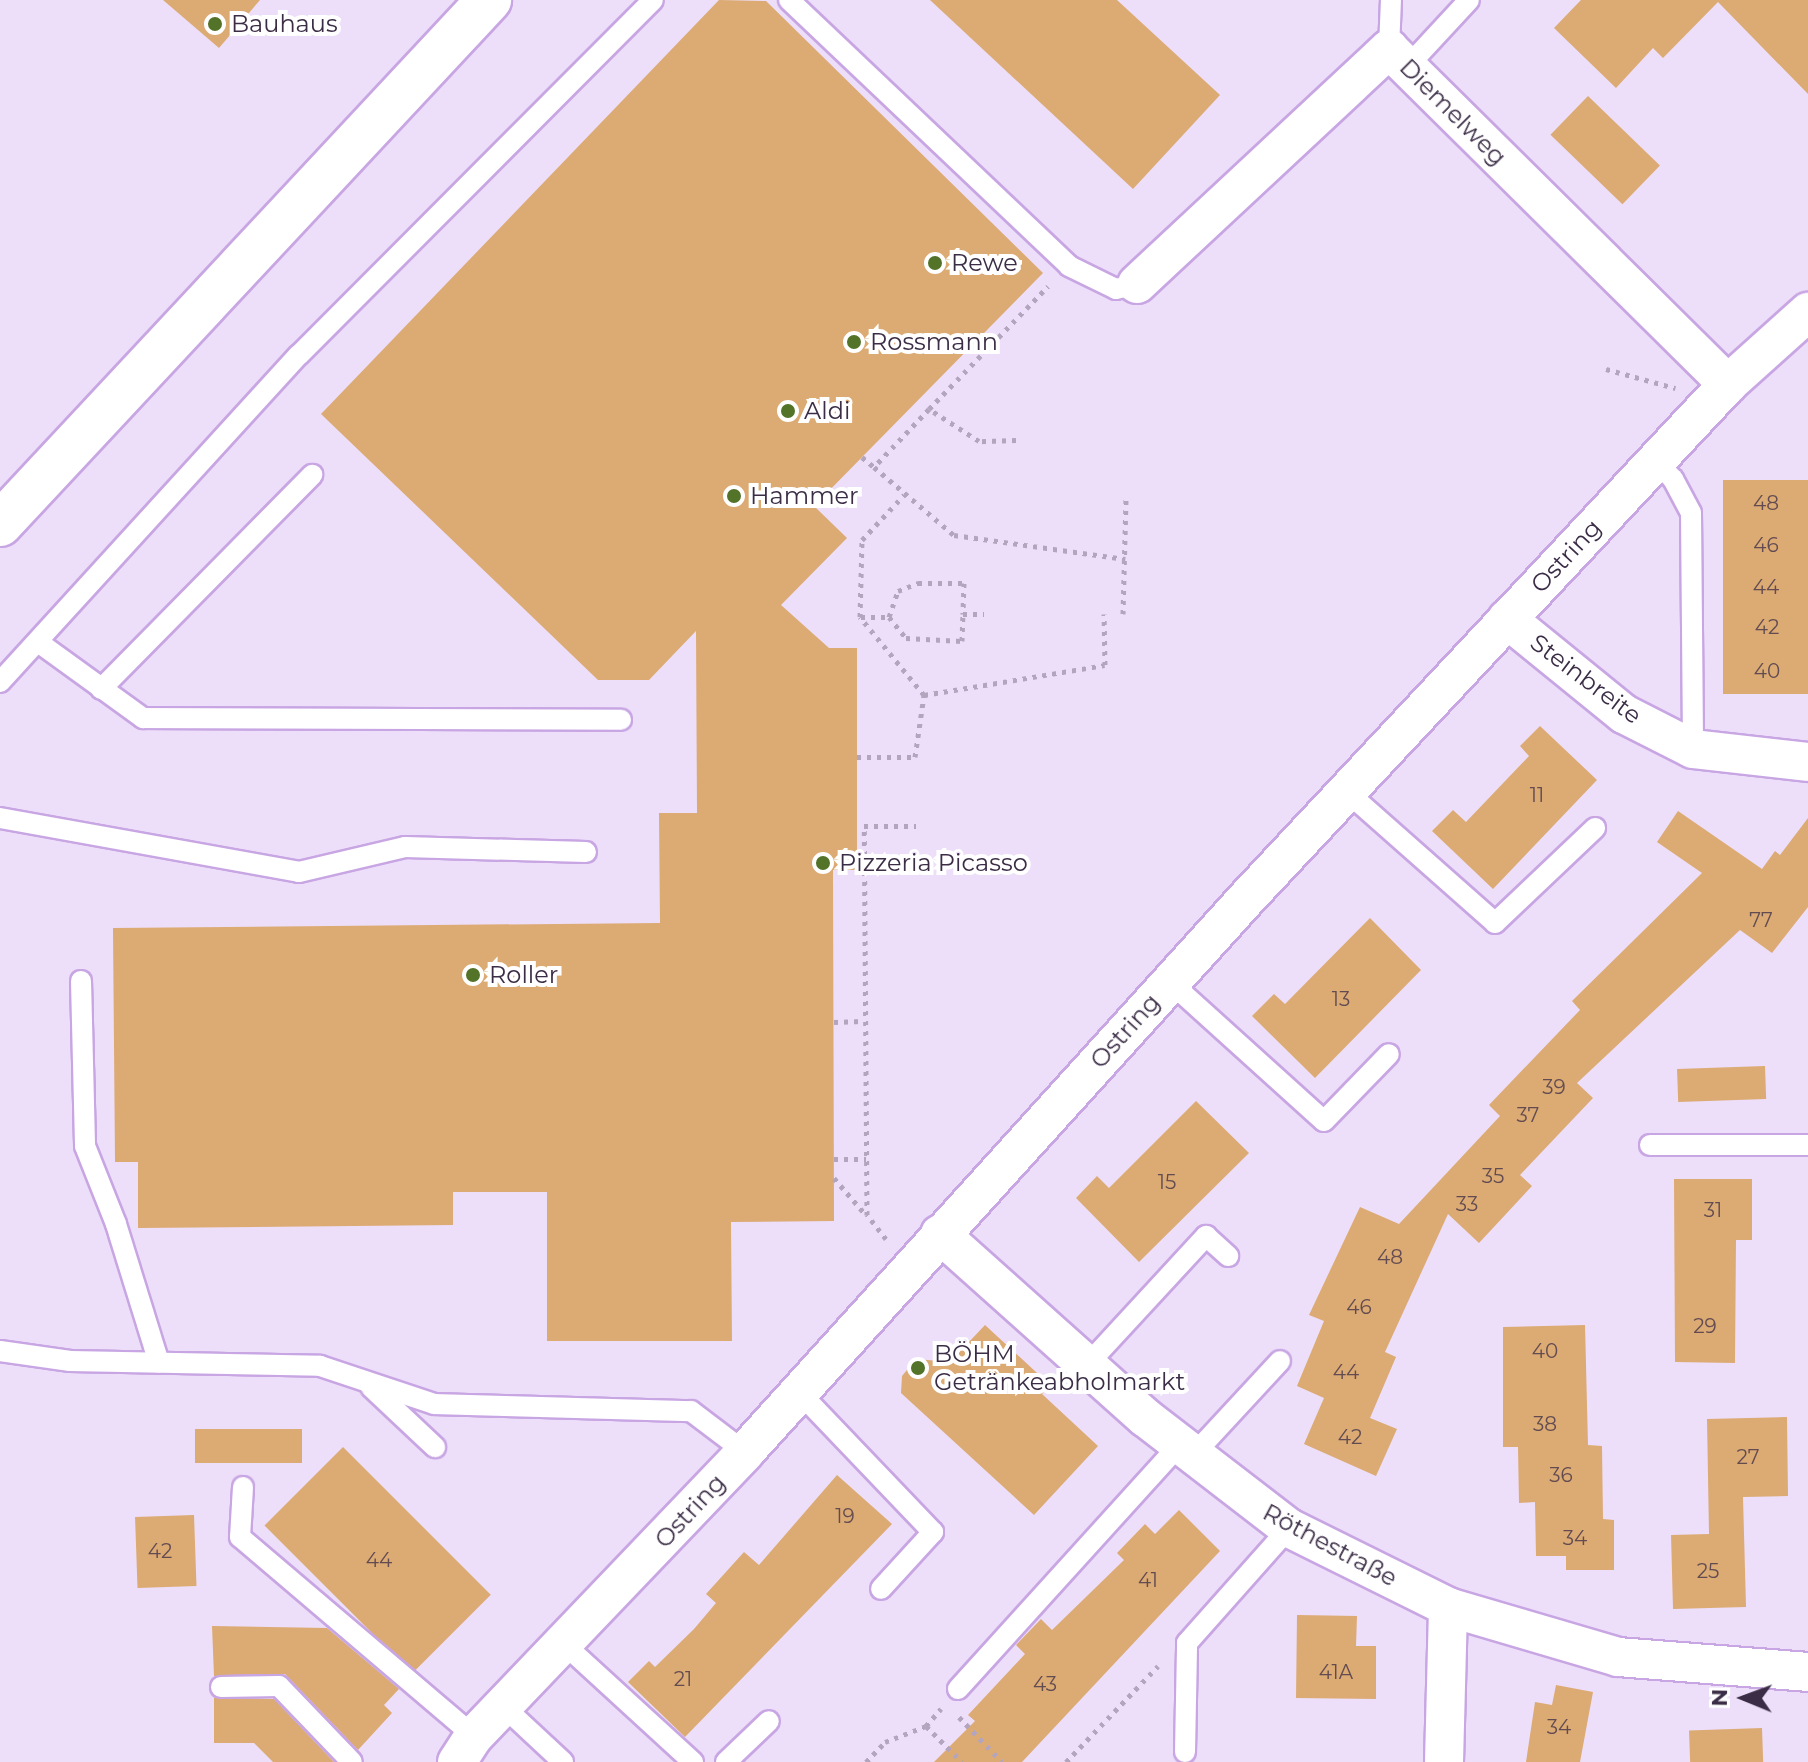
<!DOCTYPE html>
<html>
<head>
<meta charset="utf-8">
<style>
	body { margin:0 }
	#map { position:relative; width:1808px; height:1762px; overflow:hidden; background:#eddff9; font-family:Montserrat,sans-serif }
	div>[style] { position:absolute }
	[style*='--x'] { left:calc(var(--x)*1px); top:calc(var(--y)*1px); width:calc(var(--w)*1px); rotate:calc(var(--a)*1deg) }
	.building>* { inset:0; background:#dcaa73; transform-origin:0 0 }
	.path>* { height:5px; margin-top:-2.5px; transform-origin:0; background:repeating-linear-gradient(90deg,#b3a5be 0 4px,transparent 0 10px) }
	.roads { filter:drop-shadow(2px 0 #c8a6e3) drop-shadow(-2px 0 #c8a6e3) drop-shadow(0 2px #c8a6e3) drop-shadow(0 -2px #c8a6e3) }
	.service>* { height:20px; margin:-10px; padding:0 10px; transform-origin:10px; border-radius:10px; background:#fff }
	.minor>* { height:38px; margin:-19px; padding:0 19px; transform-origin:19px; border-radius:19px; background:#fff }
	.secondary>* { height:44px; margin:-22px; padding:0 22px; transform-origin:22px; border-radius:22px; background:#fff }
	.dots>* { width:22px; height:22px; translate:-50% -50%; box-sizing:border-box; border:4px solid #fff; border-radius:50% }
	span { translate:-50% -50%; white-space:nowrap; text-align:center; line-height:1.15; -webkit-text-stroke:8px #fff; paint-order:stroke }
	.number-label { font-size:20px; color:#634c51 }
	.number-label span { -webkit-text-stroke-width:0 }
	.poi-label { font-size:24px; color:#3b2d46 }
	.left { translate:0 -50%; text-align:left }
	.street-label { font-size:24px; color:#3b2d46 }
	.north { position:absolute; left:1704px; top:1658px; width:80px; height:80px; -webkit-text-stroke:6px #fff; paint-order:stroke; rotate:271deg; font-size:22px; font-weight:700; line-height:32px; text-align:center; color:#3b2d46 }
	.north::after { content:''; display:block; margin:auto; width:28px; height:36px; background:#3b2d46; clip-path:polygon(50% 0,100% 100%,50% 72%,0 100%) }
</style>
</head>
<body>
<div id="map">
	<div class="building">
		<div style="clip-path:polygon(163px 0,260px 0,219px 48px)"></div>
		<div style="clip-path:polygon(719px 0,766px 1px,1043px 273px,814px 506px,847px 538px,781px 605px,829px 648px,857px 648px,857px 870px,833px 870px,834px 1221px,731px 1222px,732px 1341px,547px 1341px,547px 1192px,453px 1192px,453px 1225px,138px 1228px,138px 1162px,115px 1162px,113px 928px,660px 923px,659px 813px,697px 813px,696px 631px,649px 680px,598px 680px,321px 414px)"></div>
		<div style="clip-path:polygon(930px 0,1117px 0,1220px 95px,1133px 189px)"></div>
		<div style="clip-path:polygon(1581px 0,1808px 0,1808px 94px,1718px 2px,1663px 58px,1653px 48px,1616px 88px,1554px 28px)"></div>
		<div style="left:1588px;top:96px;width:100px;height:54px;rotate:44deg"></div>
		<div style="left:1808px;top:480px;width:214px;height:85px;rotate:90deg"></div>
		<div style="clip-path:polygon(1540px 726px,1597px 780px,1493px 889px,1432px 831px,1453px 810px,1466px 822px,1529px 756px,1520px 746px)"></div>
		<div style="clip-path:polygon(1678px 811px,1762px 869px,1775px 851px,1780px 855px,1808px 818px,1808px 907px,1772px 953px,1740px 930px,1577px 1083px,1593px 1098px,1520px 1175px,1532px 1186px,1479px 1243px,1448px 1214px,1385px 1352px,1396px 1357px,1370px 1418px,1397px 1429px,1376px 1476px,1304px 1444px,1324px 1398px,1297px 1386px,1324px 1321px,1309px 1315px,1360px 1207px,1399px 1224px,1500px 1116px,1489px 1105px,1580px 1010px,1572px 1001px,1702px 873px,1657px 842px)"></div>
		<div style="clip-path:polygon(1370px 918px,1421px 970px,1315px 1078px,1252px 1016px,1274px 994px,1285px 1004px)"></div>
		<div style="left:1765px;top:1066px;width:33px;height:88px;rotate:88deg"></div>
		<div style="clip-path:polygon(1196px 1101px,1249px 1153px,1139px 1262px,1076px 1198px,1097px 1176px,1109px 1188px)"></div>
		<div style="clip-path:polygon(1674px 1179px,1752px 1179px,1752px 1240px,1736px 1240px,1735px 1363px,1675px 1362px)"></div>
		<div style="clip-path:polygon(985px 1325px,1050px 1385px,1042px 1394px,1098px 1446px,1034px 1515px,901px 1393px,902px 1376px,916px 1359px,950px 1362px)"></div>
		<div style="clip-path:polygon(1585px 1325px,1588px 1445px,1602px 1446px,1603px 1519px,1614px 1520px,1614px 1570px,1566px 1570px,1566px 1556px,1536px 1556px,1535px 1502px,1519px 1503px,1518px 1447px,1503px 1447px,1503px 1327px)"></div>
		<div style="clip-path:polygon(1787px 1417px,1788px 1496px,1743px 1497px,1746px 1607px,1673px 1609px,1671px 1535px,1709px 1534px,1707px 1419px)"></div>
		<div style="left:195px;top:1429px;width:107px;height:34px"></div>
		<div style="left:343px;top:1447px;width:209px;height:111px;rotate:45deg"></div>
		<div style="clip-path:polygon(837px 1475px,892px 1524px,685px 1737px,628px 1682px,649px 1661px,655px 1667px,694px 1629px,716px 1603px,706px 1594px,744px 1552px,759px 1565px)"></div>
		<div style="clip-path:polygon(1179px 1510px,1220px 1551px,1022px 1762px,934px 1762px,975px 1721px,968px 1715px,1025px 1654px,1016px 1645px,1041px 1619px,1052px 1630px,1124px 1560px,1117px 1553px,1145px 1524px,1155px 1534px)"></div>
		<div style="left:194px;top:1515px;width:71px;height:59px;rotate:88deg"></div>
		<div style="clip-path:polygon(1297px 1615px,1357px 1616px,1356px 1646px,1376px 1646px,1376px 1699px,1296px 1698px)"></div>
		<div style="clip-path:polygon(212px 1626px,327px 1628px,399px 1689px,384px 1705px,392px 1713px,358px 1750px,285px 1674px,214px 1676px)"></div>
		<div style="clip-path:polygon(1556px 1685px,1593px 1692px,1580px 1762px,1526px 1762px,1535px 1702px,1552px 1705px)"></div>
		<div style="clip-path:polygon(214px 1698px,274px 1699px,334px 1762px,273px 1762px,254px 1743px,214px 1743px)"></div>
		<div style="left:1762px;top:1728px;width:34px;height:73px;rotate:88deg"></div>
	</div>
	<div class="path">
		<div style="--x:1606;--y:369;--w:72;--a:15.4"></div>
		<div style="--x:929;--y:409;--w:171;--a:-45.9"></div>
		<div style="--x:1016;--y:440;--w:37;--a:178"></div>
		<div style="--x:979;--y:441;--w:59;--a:-147.4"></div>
		<div style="--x:929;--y:409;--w:80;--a:133.5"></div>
		<div style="--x:874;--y:467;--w:105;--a:40.4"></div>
		<div style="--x:954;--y:535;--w:173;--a:8"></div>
		<div style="--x:862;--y:457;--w:16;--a:40"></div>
		<div style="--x:1123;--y:614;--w:115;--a:-88.5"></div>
		<div style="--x:861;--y:617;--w:28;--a:0"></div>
		<div style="--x:889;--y:617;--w:27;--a:51"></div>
		<div style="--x:906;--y:638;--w:56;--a:3.1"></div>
		<div style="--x:962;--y:641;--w:27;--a:-88"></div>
		<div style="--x:963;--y:614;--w:21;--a:0"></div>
		<div style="--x:889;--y:617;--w:28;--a:-71"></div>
		<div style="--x:898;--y:591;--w:22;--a:-22"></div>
		<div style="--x:918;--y:583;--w:46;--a:0"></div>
		<div style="--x:964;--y:583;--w:31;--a:92"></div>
		<div style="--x:924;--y:695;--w:183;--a:-9.4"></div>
		<div style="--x:1105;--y:665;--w:51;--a:-91.1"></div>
		<div style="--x:857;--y:757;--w:58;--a:0"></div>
		<div style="--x:915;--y:757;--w:63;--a:-81.7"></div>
		<div style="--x:924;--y:695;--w:101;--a:-129.4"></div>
		<div style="--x:860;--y:617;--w:77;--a:-88.5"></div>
		<div style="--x:862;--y:540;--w:62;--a:-47"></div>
		<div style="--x:834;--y:1022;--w:29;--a:-2"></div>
		<div style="--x:834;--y:1159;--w:32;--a:0"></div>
		<div style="--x:834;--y:1178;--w:49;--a:49.1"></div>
		<div style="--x:886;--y:1239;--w:31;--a:-128"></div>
		<div style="--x:867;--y:1215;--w:389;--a:-90.4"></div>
		<div style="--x:864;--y:826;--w:52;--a:0"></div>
		<div style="--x:959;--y:1717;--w:62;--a:46.3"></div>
		<div style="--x:926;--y:1726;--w:51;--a:45"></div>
		<div style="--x:866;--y:1762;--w:28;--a:-46"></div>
		<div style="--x:885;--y:1742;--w:44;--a:-21.3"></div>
		<div style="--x:926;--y:1726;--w:23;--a:-49"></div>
		<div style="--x:1066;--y:1762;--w:133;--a:-46.2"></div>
	</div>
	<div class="roads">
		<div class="service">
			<div style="--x:789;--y:0;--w:386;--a:43.5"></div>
			<div style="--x:1069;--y:266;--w:52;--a:26.1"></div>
			<div style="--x:1116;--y:289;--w:22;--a:-13"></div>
			<div style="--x:1389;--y:49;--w:49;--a:-87.7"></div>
			<div style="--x:1407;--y:67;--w:91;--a:-47.2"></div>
			<div style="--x:1656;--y:461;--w:25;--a:47"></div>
			<div style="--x:1673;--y:479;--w:38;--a:62"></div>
			<div style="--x:1691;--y:513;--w:236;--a:89.5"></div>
			<div style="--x:38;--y:642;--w:130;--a:35.9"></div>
			<div style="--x:143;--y:718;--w:478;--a:0.2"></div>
			<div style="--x:0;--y:682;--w:443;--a:-47.6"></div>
			<div style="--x:299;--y:355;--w:501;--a:-45.08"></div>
			<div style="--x:101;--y:689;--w:301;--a:-45.4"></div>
			<div style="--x:1346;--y:791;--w:199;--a:41.5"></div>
			<div style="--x:1495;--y:923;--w:138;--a:-43.5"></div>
			<div style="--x:0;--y:818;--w:304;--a:10.2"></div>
			<div style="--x:299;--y:872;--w:109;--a:-13.3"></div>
			<div style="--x:405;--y:847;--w:181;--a:1.6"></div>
			<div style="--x:81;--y:981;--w:165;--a:88.6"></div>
			<div style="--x:85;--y:1146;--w:84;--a:68.3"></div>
			<div style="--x:116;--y:1224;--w:145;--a:72.8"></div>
			<div style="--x:1170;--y:982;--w:207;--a:42.1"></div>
			<div style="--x:1324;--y:1121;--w:93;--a:-45.9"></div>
			<div style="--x:1650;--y:1145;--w:158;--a:0"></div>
			<div style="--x:0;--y:1351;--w:71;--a:8.1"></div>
			<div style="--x:70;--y:1361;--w:250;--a:1.1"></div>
			<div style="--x:320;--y:1366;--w:120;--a:18.4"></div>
			<div style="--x:434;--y:1404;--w:257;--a:1.6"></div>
			<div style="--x:691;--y:1411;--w:68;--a:37.2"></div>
			<div style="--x:1087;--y:1365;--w:176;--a:-47.3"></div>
			<div style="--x:1206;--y:1236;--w:30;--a:42"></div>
			<div style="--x:371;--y:1387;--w:88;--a:43.2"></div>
			<div style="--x:799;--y:1392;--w:194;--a:46.3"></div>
			<div style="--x:933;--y:1532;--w:77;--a:132.4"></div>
			<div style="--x:1193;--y:1455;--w:128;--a:-47.2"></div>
			<div style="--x:243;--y:1487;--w:50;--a:93.4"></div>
			<div style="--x:240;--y:1537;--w:307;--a:40.4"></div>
			<div style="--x:564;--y:1644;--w:175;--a:42.5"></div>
			<div style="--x:221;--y:1687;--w:58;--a:-1"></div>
			<div style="--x:279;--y:1686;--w:105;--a:46.2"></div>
			<div style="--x:958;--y:1689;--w:331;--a:-47.8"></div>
			<div style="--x:503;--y:1706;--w:82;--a:43"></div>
			<div style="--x:1185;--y:1752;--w:109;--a:-88.9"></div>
			<div style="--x:1187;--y:1643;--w:154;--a:-48.4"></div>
			<div style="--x:726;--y:1762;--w:59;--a:-43.6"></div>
		</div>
		<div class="minor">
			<div style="--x:1137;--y:284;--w:345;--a:-43"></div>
			<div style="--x:1389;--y:49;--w:477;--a:44.7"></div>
			<div style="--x:1507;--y:619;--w:151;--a:39.1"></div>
			<div style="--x:1624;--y:714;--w:77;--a:26.9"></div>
			<div style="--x:1693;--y:749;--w:116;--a:6.4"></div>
			<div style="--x:940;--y:1234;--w:276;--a:41.8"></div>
			<div style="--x:1146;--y:1418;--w:180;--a:37.6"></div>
			<div style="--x:1289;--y:1528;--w:178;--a:26.4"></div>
			<div style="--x:1448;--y:1607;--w:177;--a:16.4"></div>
			<div style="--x:1618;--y:1657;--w:191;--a:4.5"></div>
			<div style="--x:457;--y:1762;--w:31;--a:-57"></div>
			<div style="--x:474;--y:1736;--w:393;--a:-46.3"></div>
			<div style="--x:745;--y:1452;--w:748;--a:-47.82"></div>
			<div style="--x:1247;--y:898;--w:704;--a:-46.9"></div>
			<div style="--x:1728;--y:384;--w:108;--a:-42"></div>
			<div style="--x:1444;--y:1762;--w:155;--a:-88.5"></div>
		</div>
		<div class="secondary">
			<div style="--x:0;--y:524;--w:717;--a:-46.98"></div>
		</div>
	</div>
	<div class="dots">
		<div style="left:215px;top:24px;background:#537329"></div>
		<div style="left:935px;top:263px;background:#537329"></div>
		<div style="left:854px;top:342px;background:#537329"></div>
		<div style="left:788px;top:411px;background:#537329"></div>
		<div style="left:734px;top:496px;background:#537329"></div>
		<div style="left:823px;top:863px;background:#537329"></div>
		<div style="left:473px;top:975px;background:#537329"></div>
		<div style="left:918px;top:1368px;background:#537329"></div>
	</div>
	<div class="number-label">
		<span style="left:1766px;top:503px">48</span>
		<span style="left:1766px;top:545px">46</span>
		<span style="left:1766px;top:587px">44</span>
		<span style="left:1767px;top:627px">42</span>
		<span style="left:1767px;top:671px">40</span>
		<span style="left:1537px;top:795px">11</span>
		<span style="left:1761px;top:920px">77</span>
		<span style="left:1341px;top:999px">13</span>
		<span style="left:1554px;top:1087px">39</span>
		<span style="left:1528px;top:1115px">37</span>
		<span style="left:1493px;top:1176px">35</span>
		<span style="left:1167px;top:1182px">15</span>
		<span style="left:1467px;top:1204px">33</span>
		<span style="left:1713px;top:1210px">31</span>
		<span style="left:1390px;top:1257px">48</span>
		<span style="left:1359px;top:1307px">46</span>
		<span style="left:1705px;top:1326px">29</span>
		<span style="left:1545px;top:1351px">40</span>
		<span style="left:1346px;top:1372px">44</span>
		<span style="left:1545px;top:1424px">38</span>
		<span style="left:1350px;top:1437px">42</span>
		<span style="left:1748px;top:1457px">27</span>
		<span style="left:1561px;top:1475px">36</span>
		<span style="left:845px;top:1516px">19</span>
		<span style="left:1575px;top:1538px">34</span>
		<span style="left:160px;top:1551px">42</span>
		<span style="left:379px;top:1560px">44</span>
		<span style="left:1708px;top:1571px">25</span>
		<span style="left:1148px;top:1580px">41</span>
		<span style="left:1336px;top:1672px">41A</span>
		<span style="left:683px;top:1679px">21</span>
		<span style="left:1045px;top:1684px">43</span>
		<span style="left:1559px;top:1727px">34</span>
	</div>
	<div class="poi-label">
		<span class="left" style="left:231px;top:24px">Bauhaus</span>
		<span class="left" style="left:951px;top:263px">Rewe</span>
		<span class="left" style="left:870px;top:342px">Rossmann</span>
		<span class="left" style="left:804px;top:411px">Aldi</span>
		<span class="left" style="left:750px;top:496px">Hammer</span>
		<span class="left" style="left:839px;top:863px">Pizzeria Picasso</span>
		<span class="left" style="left:489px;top:975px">Roller</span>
		<span class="left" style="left:934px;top:1368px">BÖHM<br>Getränkeabholmarkt</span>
	</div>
	<div class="street-label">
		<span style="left:1453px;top:112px;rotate:45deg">Diemelweg</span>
		<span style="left:1566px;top:556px;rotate:-47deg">Ostring</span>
		<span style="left:1586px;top:679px;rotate:37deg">Steinbreite</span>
		<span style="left:1125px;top:1031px;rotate:-48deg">Ostring</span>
		<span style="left:690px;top:1511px;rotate:-47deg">Ostring</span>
		<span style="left:1330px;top:1545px;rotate:28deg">Röthestraße</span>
	</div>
	<div class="north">N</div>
</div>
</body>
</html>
